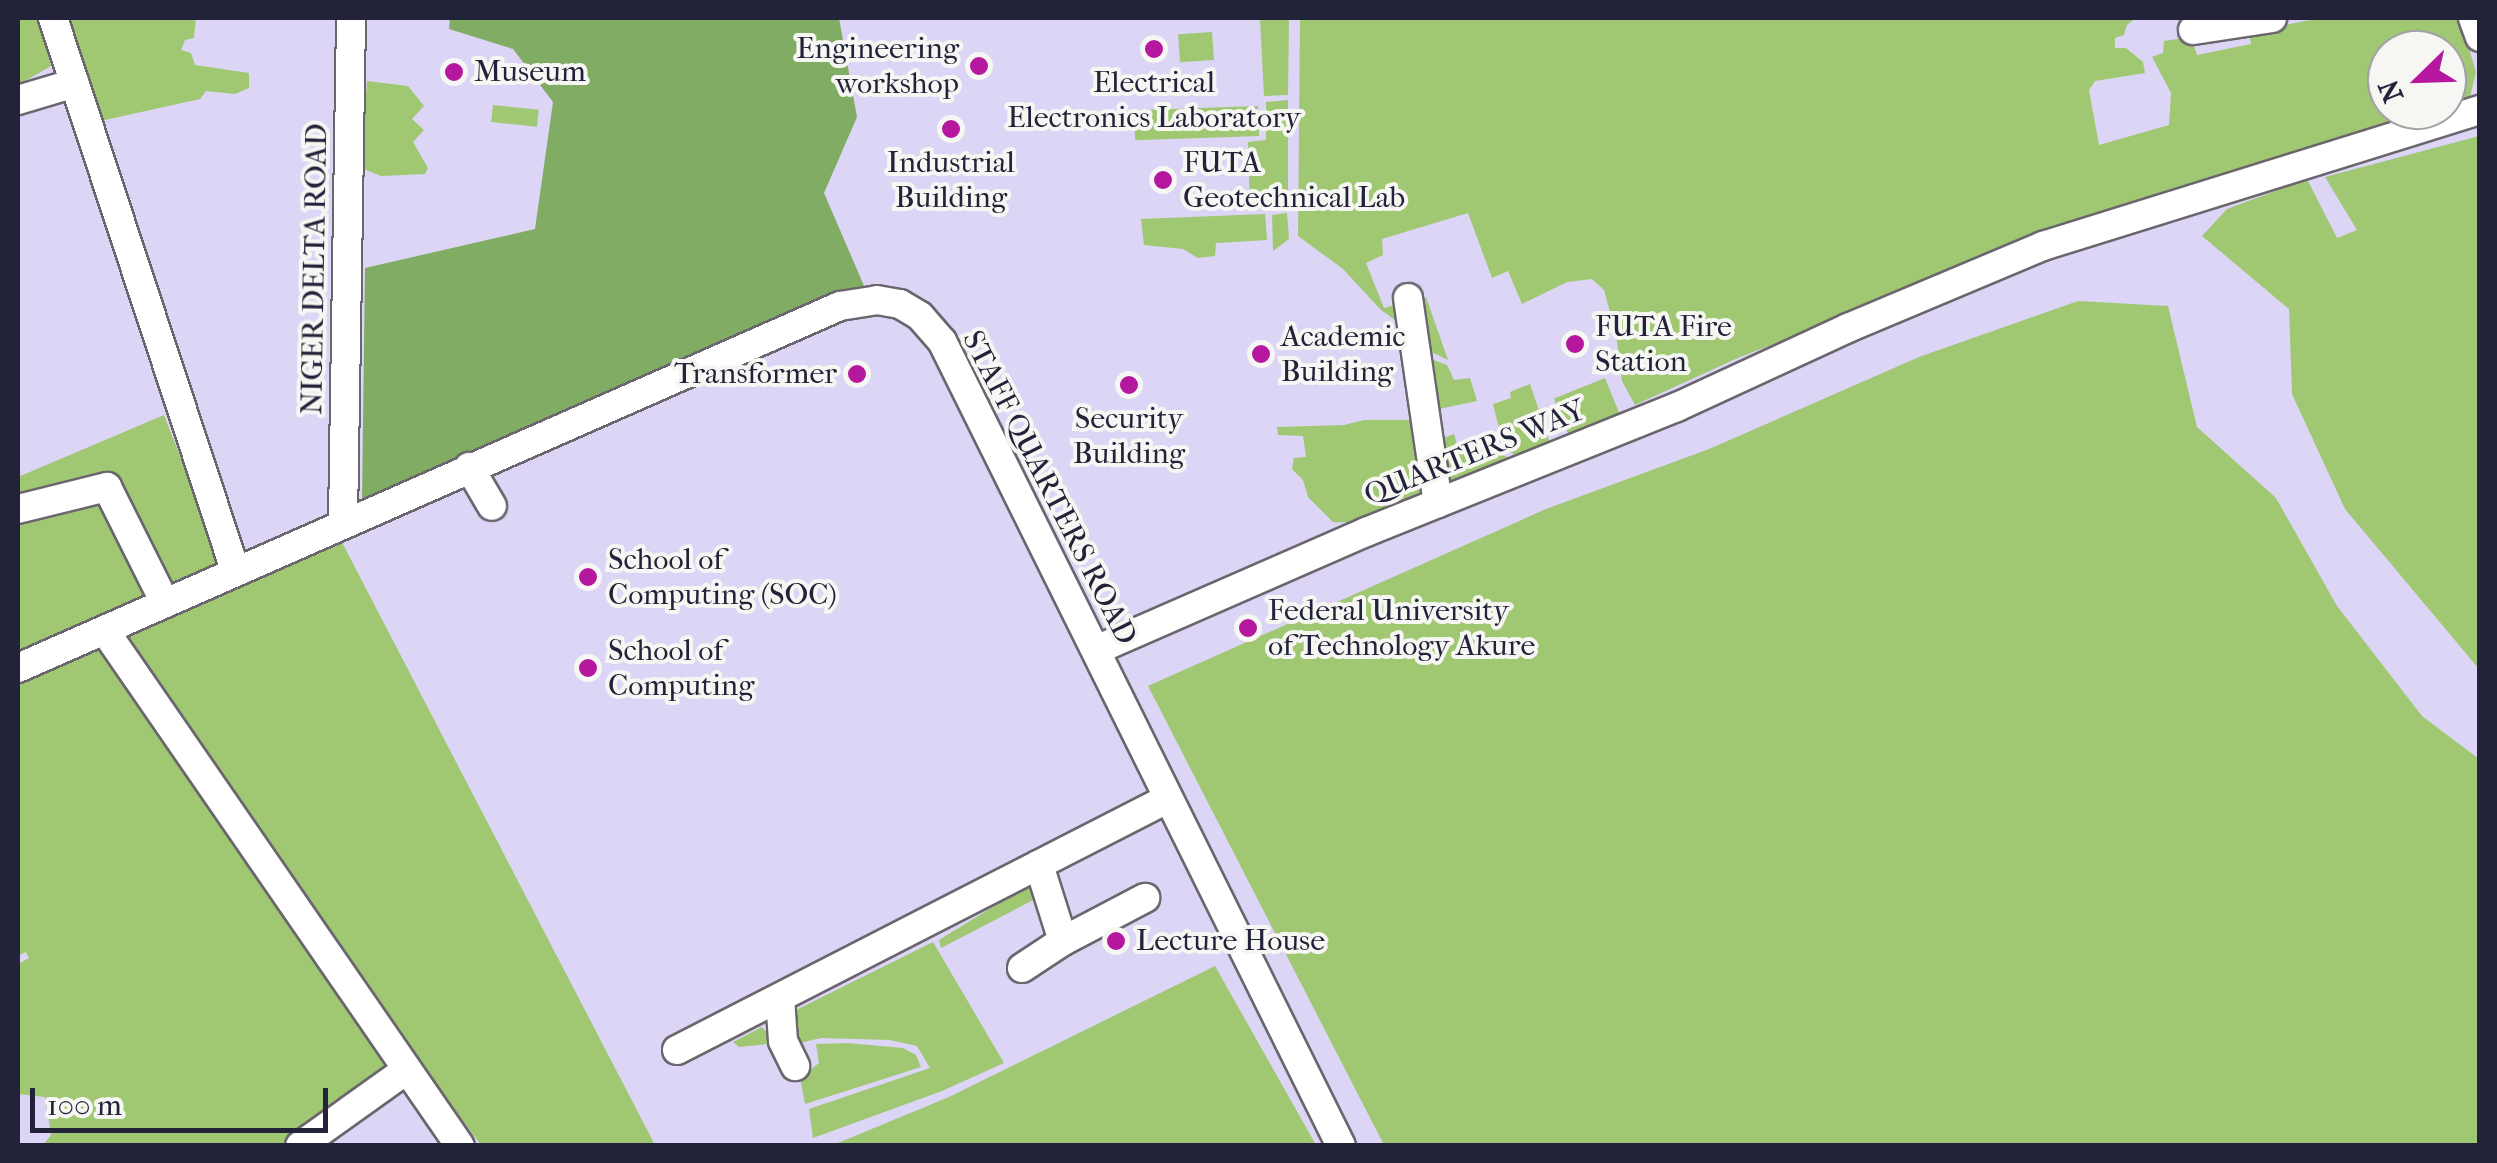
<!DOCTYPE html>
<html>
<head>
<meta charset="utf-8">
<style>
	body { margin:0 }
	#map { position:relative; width:2497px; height:1163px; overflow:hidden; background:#f3e3cd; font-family:"IM FELL French Canon",serif }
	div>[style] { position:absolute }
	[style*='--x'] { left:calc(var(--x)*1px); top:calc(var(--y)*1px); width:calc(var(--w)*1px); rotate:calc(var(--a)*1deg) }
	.built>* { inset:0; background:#dcd5f6 }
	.green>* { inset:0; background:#a0c772; transform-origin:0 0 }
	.forest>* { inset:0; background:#80ac64 }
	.roads { filter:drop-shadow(2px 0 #6b666e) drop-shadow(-2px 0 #6b666e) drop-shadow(0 2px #6b666e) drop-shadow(0 -2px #6b666e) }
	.minor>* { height:28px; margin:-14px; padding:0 14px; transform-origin:14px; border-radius:14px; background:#fff }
	.dots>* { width:28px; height:28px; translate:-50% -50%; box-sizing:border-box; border:5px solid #f6f6f2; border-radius:50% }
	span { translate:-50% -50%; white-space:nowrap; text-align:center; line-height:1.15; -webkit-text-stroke:8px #f6f6f2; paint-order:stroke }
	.poi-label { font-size:30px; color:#22223b }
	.right { translate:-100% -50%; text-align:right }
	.left { translate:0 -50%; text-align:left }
	.street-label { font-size:30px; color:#22223b }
	.frame { position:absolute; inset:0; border:20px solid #22223b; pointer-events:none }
	.north { position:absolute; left:2367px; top:30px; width:100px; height:100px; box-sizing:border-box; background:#f6f6f2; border:2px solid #a1a1a9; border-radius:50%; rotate:247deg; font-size:28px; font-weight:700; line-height:40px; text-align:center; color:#22223b }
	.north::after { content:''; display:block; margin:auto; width:35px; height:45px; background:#b5179e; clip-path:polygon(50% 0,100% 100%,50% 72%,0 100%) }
	.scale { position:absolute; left:30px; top:1088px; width:298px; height:45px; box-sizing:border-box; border:5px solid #22223b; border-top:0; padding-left:12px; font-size:30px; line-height:35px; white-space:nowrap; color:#22223b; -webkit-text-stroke:8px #f6f6f2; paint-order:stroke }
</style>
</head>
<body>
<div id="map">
	<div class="built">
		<div style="clip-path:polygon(evenodd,18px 18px,2479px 18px,2479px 1145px,18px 1145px,18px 18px,2387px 50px,2447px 50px,2447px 110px,2387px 110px,2387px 50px)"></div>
	</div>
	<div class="green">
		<div style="clip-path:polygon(18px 18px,37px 18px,51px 66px,18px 85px)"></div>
		<div style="clip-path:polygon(60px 18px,196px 18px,194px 38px,185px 40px,181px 50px,191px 53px,195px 65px,249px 73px,249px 88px,235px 94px,206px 91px,200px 99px,96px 122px)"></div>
		<div style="clip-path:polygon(1260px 18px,1289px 18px,1288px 95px,1264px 96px)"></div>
		<div style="clip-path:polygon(evenodd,1300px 18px,2136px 18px,2127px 25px,2124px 35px,2115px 38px,2115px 48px,2126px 48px,2143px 62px,2145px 73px,2095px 81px,2089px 90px,2099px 145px,2169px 125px,2171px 93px,2152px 57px,2163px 53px,2164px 41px,2191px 37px,2197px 55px,2251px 44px,2249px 32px,2320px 18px,2460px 18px,2476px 72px,2470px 97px,2455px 111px,2102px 213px,1965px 262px,1899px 296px,1740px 357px,1635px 405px,1622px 381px,1616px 334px,1604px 290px,1592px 279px,1567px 282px,1522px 304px,1508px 271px,1492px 278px,1468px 213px,1382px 239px,1383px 255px,1366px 263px,1384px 308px,1402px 303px,1405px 327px,1381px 310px,1343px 269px,1298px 236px,1300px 18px,2387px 50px,2447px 50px,2447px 110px,2387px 110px,2387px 50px)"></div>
		<div style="left:1212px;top:32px;width:28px;height:34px;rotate:86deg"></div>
		<div style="clip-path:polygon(367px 81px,408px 86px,424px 106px,412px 119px,424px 130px,413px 142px,428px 168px,425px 174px,381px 176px,361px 168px)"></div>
		<div style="clip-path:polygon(1288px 100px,1288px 208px,1250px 209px,1248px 142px,1266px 140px,1266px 102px)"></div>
		<div style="left:493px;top:105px;width:46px;height:17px;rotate:6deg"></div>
		<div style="left:1258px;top:106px;width:30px;height:124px;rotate:88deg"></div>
		<div style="clip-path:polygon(2479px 136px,2480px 136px,2479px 669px,2345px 509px,2292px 394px,2289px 309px,2202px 236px,2227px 209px,2307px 179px,2337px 238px,2357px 230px,2325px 177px)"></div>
		<div style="clip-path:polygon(1287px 213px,1289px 239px,1273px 251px,1272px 215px)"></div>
		<div style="clip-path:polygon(1265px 214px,1267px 240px,1216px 243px,1215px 256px,1198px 258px,1183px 249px,1144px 245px,1141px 219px)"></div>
		<div style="clip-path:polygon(1426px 297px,1448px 360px,1423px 348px,1414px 302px)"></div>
		<div style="clip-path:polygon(2078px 301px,2168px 306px,2197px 427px,2276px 498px,2337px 606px,2422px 716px,2479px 759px,2479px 1145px,1384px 1145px,1148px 686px,1546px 509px,1709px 449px,1919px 357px)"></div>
		<div style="clip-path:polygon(1423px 356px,1447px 365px,1454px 380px,1470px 378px,1477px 401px,1434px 410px)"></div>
		<div style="left:1605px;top:378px;width:40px;height:55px;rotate:68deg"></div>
		<div style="clip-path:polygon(1530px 384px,1551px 446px,1519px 458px,1504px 448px,1493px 404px,1511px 398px,1510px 392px)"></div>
		<div style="clip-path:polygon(164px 415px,224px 569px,18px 659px,18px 477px)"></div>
		<div style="clip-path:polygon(1364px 420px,1420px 420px,1430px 484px,1420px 497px,1364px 523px,1333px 522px,1308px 497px,1303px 480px,1292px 469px,1294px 458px,1306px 457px,1303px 436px,1278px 435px,1277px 427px,1344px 425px)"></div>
		<div style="clip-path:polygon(1454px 434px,1460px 454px,1495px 445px,1500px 454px,1514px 460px,1451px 486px,1435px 441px)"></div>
		<div style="clip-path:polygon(334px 527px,655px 1145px,481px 1145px,261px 859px,107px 634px)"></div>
		<div style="clip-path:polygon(100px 646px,389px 1065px,281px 1145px,43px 1145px,51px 1135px,45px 1097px,18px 1094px,18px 964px,29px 958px,26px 952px,18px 956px,18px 683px)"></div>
		<div style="clip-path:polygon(1030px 884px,1039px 897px,941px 948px,939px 940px)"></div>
		<div style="clip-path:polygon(933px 942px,1004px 1063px,942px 1091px,813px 1138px,809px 1109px,930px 1068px,917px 1046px,890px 1040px,821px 1038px,800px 1043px,790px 1033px,796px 1010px)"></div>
		<div style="clip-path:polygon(1215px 966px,1316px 1145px,833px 1145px,949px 1097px)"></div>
		<div style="clip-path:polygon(762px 1027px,769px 1035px,768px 1044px,739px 1047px,733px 1042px)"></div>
		<div style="clip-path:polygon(847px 1043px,903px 1048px,916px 1055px,921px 1067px,805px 1104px,800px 1078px,819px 1063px,816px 1044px)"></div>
	</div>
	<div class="forest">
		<div style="clip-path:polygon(450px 18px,839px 18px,857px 117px,824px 193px,865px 288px,362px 501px,365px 268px,535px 229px,553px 102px,513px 49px,449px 29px)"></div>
	</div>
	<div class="roads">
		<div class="minor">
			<div style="--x:53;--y:18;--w:581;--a:71.75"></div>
			<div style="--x:2473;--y:18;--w:20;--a:70"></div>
			<div style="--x:2193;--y:30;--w:80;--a:-8.6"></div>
			<div style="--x:18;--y:100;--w:59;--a:-16.6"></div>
			<div style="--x:1408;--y:298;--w:207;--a:81.7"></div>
			<div style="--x:469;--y:467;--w:45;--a:59.5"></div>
			<div style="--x:18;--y:509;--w:92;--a:-13.9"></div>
			<div style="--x:107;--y:487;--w:130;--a:63.4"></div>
			<div style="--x:343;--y:522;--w:504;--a:-89.09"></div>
			<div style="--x:105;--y:631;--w:625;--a:55.42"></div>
			<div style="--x:1096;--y:650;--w:295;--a:-23.6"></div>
			<div style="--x:1366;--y:532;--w:335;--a:-21.9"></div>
			<div style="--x:1677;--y:407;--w:188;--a:-24.8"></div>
			<div style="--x:1848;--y:328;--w:212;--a:-22.8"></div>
			<div style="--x:2043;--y:246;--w:458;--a:-17.3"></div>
			<div style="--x:18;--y:668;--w:898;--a:-23.77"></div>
			<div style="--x:840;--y:306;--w:37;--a:-9"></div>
			<div style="--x:877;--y:300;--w:23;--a:10"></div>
			<div style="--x:900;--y:304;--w:23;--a:31"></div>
			<div style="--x:920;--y:316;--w:33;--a:49"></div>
			<div style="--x:942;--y:341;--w:898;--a:63.63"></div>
			<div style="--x:1063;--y:941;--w:93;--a:-27.7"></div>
			<div style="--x:1022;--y:968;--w:49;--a:-33.4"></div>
			<div style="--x:1063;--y:941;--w:80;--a:-107.5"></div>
			<div style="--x:780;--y:998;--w:43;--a:86"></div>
			<div style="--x:783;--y:1041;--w:28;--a:64"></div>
			<div style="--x:677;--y:1050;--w:548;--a:-27.13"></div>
			<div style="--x:300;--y:1146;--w:130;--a:-35.6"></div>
		</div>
	</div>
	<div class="dots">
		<div style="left:1154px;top:49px;background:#b5179e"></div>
		<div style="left:979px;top:66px;background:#b5179e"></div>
		<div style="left:454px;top:72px;background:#b5179e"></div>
		<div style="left:951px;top:129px;background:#b5179e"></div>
		<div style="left:1163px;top:180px;background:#b5179e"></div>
		<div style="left:1575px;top:344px;background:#b5179e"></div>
		<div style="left:1261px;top:354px;background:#b5179e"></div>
		<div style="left:857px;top:374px;background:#b5179e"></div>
		<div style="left:1129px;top:385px;background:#b5179e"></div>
		<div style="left:588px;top:577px;background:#b5179e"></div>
		<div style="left:1248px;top:628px;background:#b5179e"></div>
		<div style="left:588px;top:668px;background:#b5179e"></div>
		<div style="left:1116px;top:941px;background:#b5179e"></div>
	</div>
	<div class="poi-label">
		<span class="right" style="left:959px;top:66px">Engineering<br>workshop</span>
		<span class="left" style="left:474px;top:72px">Museum</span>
		<span style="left:1154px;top:100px">Electrical<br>Electronics Laboratory</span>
		<span style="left:951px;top:180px">Industrial<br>Building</span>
		<span class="left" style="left:1183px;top:180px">FUTA<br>Geotechnical Lab</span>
		<span class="left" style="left:1595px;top:344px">FUTA Fire<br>Station</span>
		<span class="left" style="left:1281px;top:354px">Academic<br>Building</span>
		<span class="right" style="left:837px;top:374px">Transformer</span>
		<span style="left:1129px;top:436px">Security<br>Building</span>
		<span class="left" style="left:608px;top:577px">School of<br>Computing (SOC)</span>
		<span class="left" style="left:1268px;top:628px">Federal University<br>of Technology Akure</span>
		<span class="left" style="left:608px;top:668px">School of<br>Computing</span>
		<span class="left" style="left:1136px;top:941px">Lecture House</span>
	</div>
	<div class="street-label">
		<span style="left:315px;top:269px;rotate:-89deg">NIGER DELTA ROAD</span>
		<span style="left:1475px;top:453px;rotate:-22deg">QUARTERS WAY</span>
		<span style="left:1049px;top:488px;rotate:63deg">STAFF QUARTERS ROAD</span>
	</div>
	<div class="frame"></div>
	<div class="north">N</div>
	<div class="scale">100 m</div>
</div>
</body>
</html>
